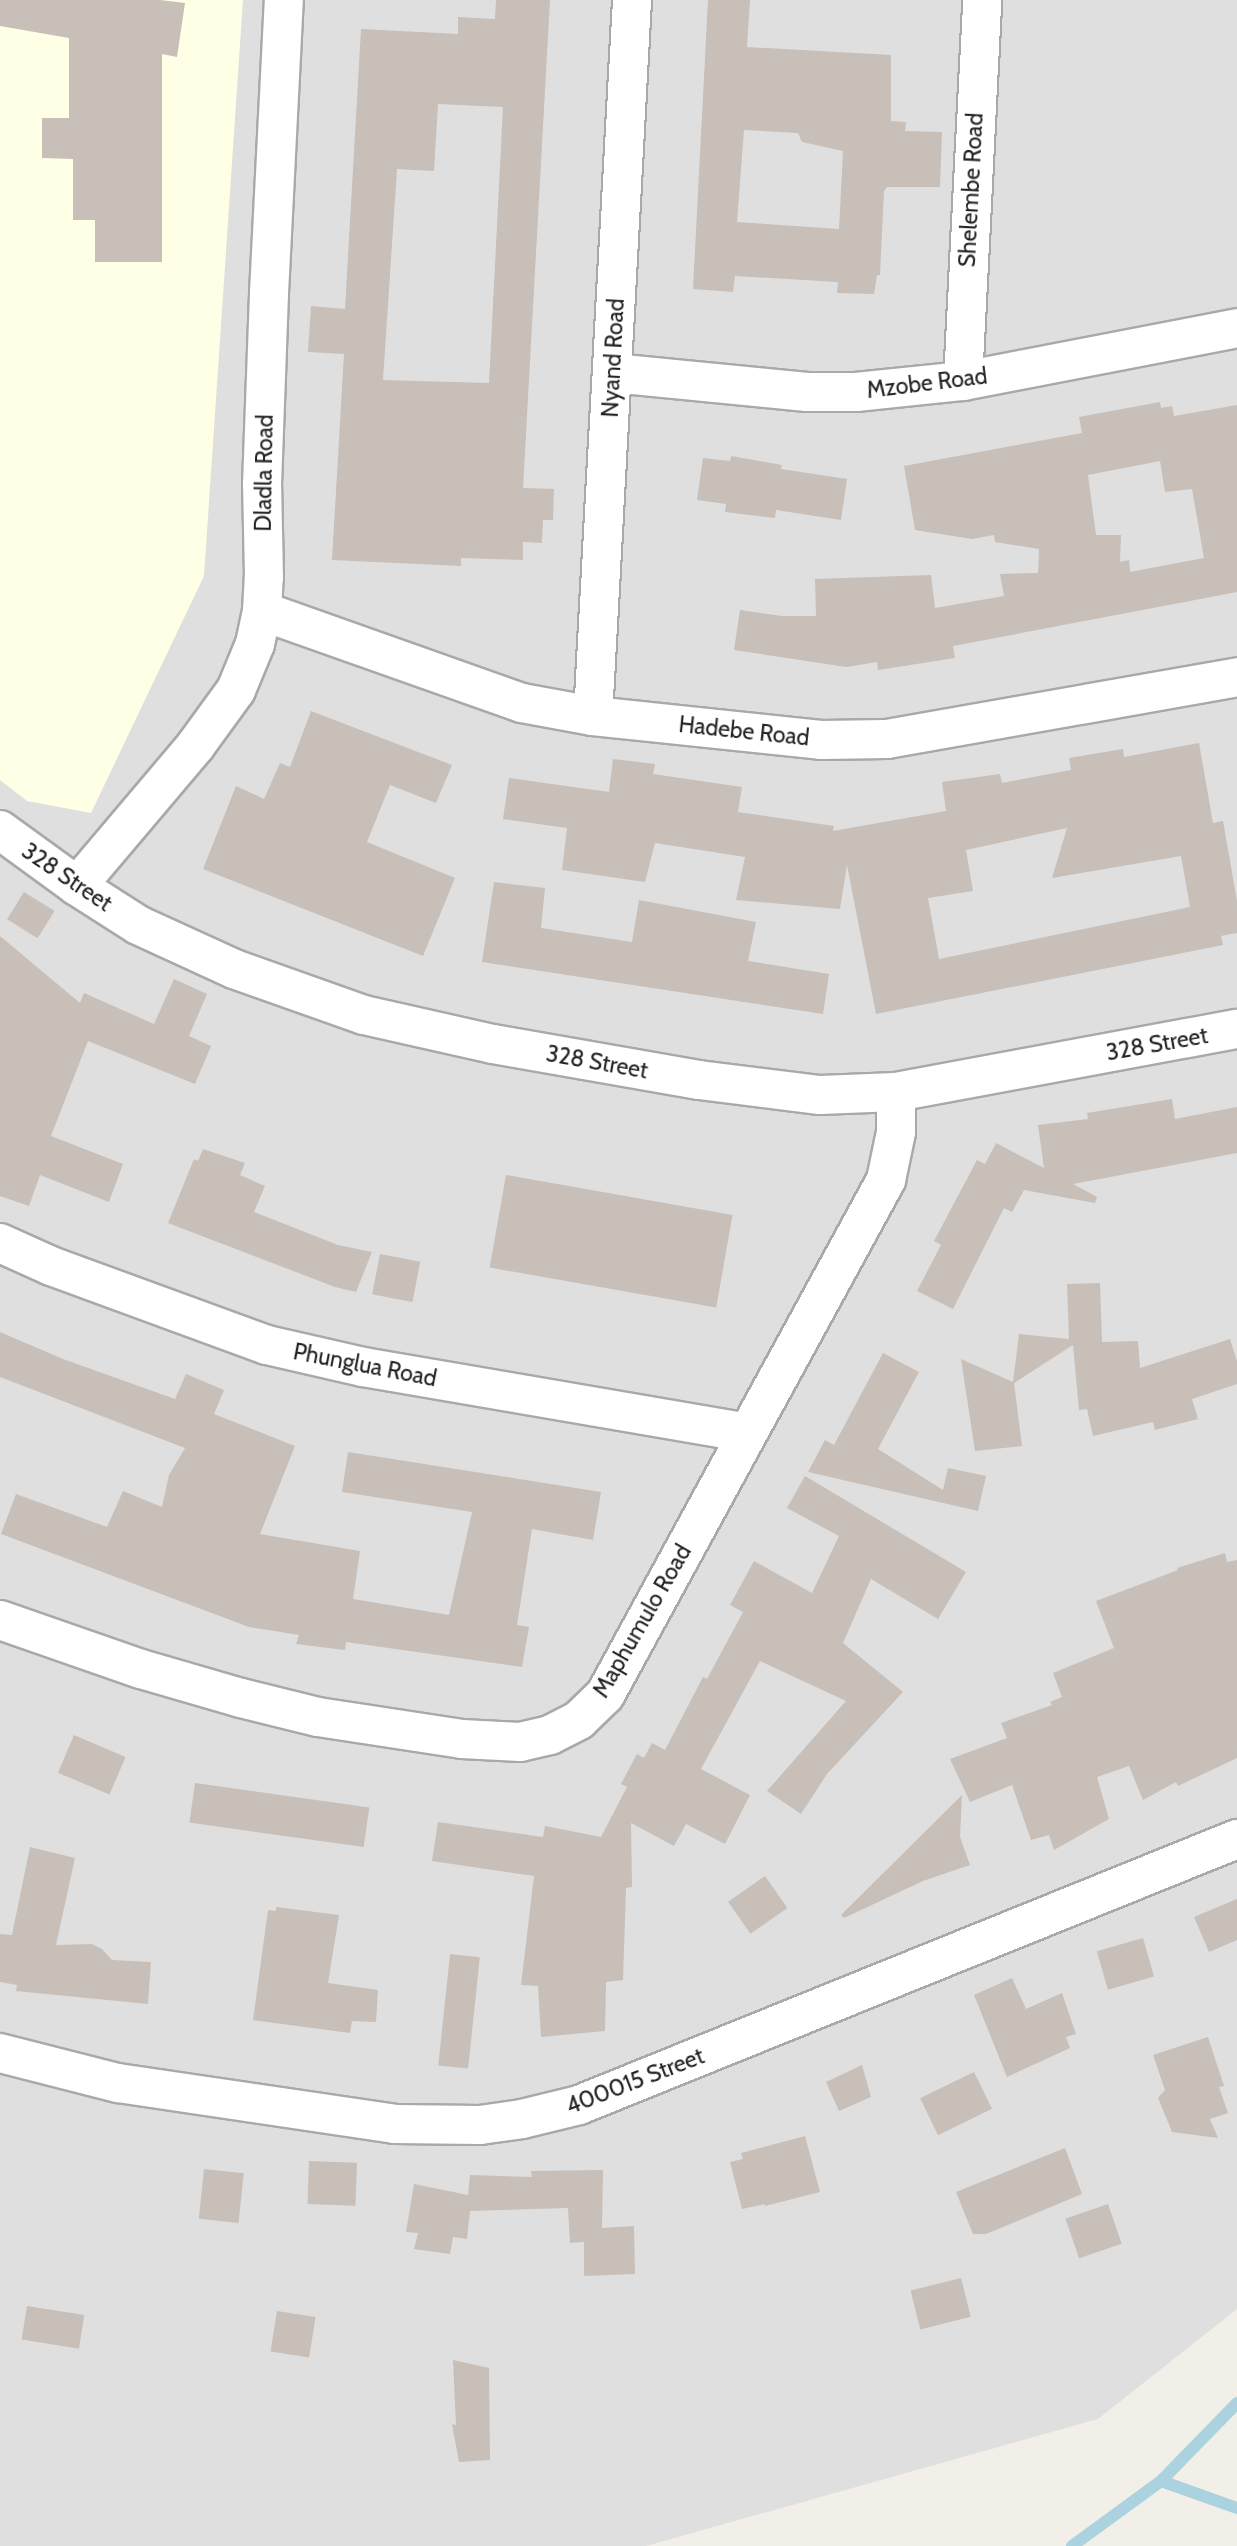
<!DOCTYPE html>
<html>
<head>
<meta charset="utf-8">
<style>
	body { margin:0 }
	#map { position:relative; width:1237px; height:2546px; overflow:hidden; background:#f2efe9; font-family:Cabin,sans-serif }
	div>[style] { position:absolute }
	[style*='--x'] { left:calc(var(--x)*1px); top:calc(var(--y)*1px); width:calc(var(--w)*1px); rotate:calc(var(--a)*1deg) }
	.residential>* { inset:0; background:#e0dfdf }
	.education>* { inset:0; background:#ffffe5 }
	.stream>* { height:12px; margin:-6px; padding:0 6px; transform-origin:6px; border-radius:6px; background:#aad3df }
	.building>* { inset:0; background:#c7bfb8; transform-origin:0 0 }
	.roads { filter:drop-shadow(2px 0 #a9a9a9) drop-shadow(-2px 0 #a9a9a9) drop-shadow(0 2px #a9a9a9) drop-shadow(0 -2px #a9a9a9) }
	.street>* { height:38px; margin:-19px; padding:0 19px; transform-origin:19px; border-radius:19px; background:#fff }
	span { translate:-50% -50%; white-space:nowrap; text-align:center; line-height:1.15; -webkit-text-stroke:5px #fff; paint-order:stroke }
	.street-label { font-size:23px; color:#222 }
</style>
</head>
<body>
<div id="map">
	<div class="residential">
		<div style="clip-path:polygon(0 0,1237px 0,1237px 2309px,1098px 2419px,646px 2546px,0 2546px)"></div>
	</div>
	<div class="education">
		<div style="clip-path:polygon(0 0,243px 0,204px 576px,91px 813px,27px 801px,0 780px)"></div>
	</div>
	<div class="stream">
		<div style="--x:1161;--y:2481;--w:81;--a:19.6"></div>
		<div style="--x:1072;--y:2546;--w:110;--a:-36.1"></div>
		<div style="--x:1161;--y:2481;--w:109;--a:-45.7"></div>
	</div>
	<div class="building">
		<div style="clip-path:polygon(0 0,160px 0,185px 3px,177px 57px,162px 54px,162px 262px,95px 262px,95px 220px,73px 220px,73px 159px,42px 158px,42px 118px,69px 118px,69px 38px,0 26px)"></div>
		<div style="clip-path:polygon(evenodd,496px 0,550px 0,523px 488px,554px 489px,553px 520px,543px 520px,542px 543px,523px 542px,523px 560px,461px 558px,461px 566px,332px 560px,344px 354px,308px 352px,311px 306px,345px 309px,361px 29px,458px 34px,458px 17px,495px 19px,496px 0,438px 104px,503px 107px,489px 383px,383px 380px,397px 169px,434px 171px,438px 104px)"></div>
		<div style="clip-path:polygon(evenodd,708px 0,750px 0,747px 47px,891px 55px,891px 121px,906px 122px,905px 131px,942px 132px,940px 187px,887px 187px,884px 191px,880px 275px,877px 275px,874px 294px,837px 293px,838px 282px,735px 276px,733px 292px,693px 289px,708px 0,744px 130px,798px 133px,802px 142px,843px 151px,839px 229px,737px 222px,744px 130px)"></div>
		<div style="clip-path:polygon(evenodd,1160px 402px,1161px 408px,1172px 406px,1174px 416px,1237px 405px,1237px 592px,953px 646px,955px 658px,878px 670px,877px 662px,846px 667px,734px 650px,740px 610px,782px 616px,816px 616px,815px 579px,931px 575px,935px 608px,1004px 596px,1000px 574px,1038px 573px,1039px 549px,995px 542px,994px 535px,972px 539px,915px 530px,904px 466px,1082px 433px,1079px 417px,1160px 402px,1160px 461px,1165px 492px,1192px 489px,1204px 558px,1130px 572px,1129px 560px,1120px 562px,1121px 535px,1096px 535px,1088px 475px,1160px 461px)"></div>
		<div style="clip-path:polygon(731px 456px,782px 465px,781px 469px,847px 479px,841px 520px,776px 510px,775px 518px,725px 512px,726px 504px,697px 500px,703px 458px,730px 461px)"></div>
		<div style="clip-path:polygon(311px 711px,452px 765px,436px 803px,390px 785px,367px 842px,455px 878px,423px 956px,203px 869px,236px 786px,264px 799px,280px 763px,290px 767px)"></div>
		<div style="clip-path:polygon(evenodd,1199px 743px,1213px 823px,1223px 821px,1237px 901px,1237px 933px,1221px 936px,1223px 945px,876px 1014px,847px 865px,840px 909px,736px 900px,745px 857px,655px 843px,645px 882px,562px 870px,567px 828px,503px 819px,509px 778px,609px 792px,613px 759px,655px 764px,653px 774px,742px 787px,738px 812px,834px 826px,833px 831px,946px 811px,942px 782px,1000px 774px,1002px 783px,1071px 770px,1069px 758px,1123px 749px,1124px 757px,1199px 743px,1067px 828px,1052px 878px,1181px 856px,1190px 907px,939px 959px,928px 898px,973px 891px,966px 850px,1067px 828px)"></div>
		<div style="clip-path:polygon(494px 882px,545px 888px,541px 928px,632px 942px,639px 900px,756px 922px,748px 961px,829px 974px,823px 1014px,482px 962px)"></div>
		<div style="left:24px;top:892px;width:36px;height:32px;rotate:32deg"></div>
		<div style="clip-path:polygon(0 936px,80px 1003px,84px 993px,154px 1024px,174px 979px,207px 994px,189px 1036px,211px 1046px,195px 1084px,88px 1041px,51px 1136px,123px 1164px,109px 1202px,40px 1175px,29px 1206px,0 1196px)"></div>
		<div style="clip-path:polygon(1172px 1099px,1175px 1119px,1237px 1107px,1237px 1153px,1073px 1184px,1097px 1197px,1095px 1203px,1024px 1190px,1012px 1212px,1004px 1208px,953px 1309px,917px 1291px,941px 1245px,934px 1241px,977px 1160px,985px 1164px,996px 1143px,1044px 1168px,1038px 1125px,1088px 1119px,1087px 1113px)"></div>
		<div style="clip-path:polygon(203px 1149px,245px 1163px,240px 1175px,265px 1186px,254px 1212px,338px 1245px,372px 1252px,356px 1292px,335px 1287px,168px 1223px,194px 1159px,198px 1161px)"></div>
		<div style="left:506px;top:1175px;width:230px;height:94px;rotate:10deg"></div>
		<div style="left:380px;top:1254px;width:41px;height:41px;rotate:11deg"></div>
		<div style="clip-path:polygon(1100px 1283px,1102px 1342px,1138px 1341px,1140px 1368px,1230px 1339px,1237px 1361px,1237px 1384px,1192px 1399px,1198px 1419px,1155px 1430px,1153px 1422px,1093px 1436px,1087px 1409px,1079px 1410px,1073px 1345px,1014px 1383px,1022px 1446px,975px 1451px,961px 1359px,1013px 1382px,1019px 1334px,1069px 1339px,1067px 1284px)"></div>
		<div style="clip-path:polygon(0 1332px,63px 1359px,175px 1399px,186px 1374px,224px 1390px,214px 1414px,295px 1446px,260px 1534px,360px 1551px,353px 1599px,449px 1615px,472px 1512px,342px 1492px,348px 1452px,601px 1492px,593px 1540px,532px 1529px,517px 1625px,529px 1627px,522px 1667px,346px 1642px,345px 1650px,296px 1644px,299px 1635px,249px 1627px,1px 1534px,16px 1494px,107px 1527px,123px 1491px,162px 1507px,169px 1475px,185px 1448px,0 1377px)"></div>
		<div style="clip-path:polygon(883px 1353px,919px 1372px,878px 1449px,943px 1490px,948px 1468px,986px 1476px,978px 1511px,808px 1472px,825px 1440px,834px 1445px)"></div>
		<div style="clip-path:polygon(805px 1476px,966px 1572px,938px 1619px,871px 1579px,843px 1643px,903px 1692px,827px 1774px,801px 1814px,767px 1791px,846px 1701px,760px 1661px,701px 1769px,750px 1795px,725px 1844px,686px 1824px,674px 1846px,631px 1823px,632px 1887px,626px 1888px,623px 1980px,606px 1982px,605px 2031px,541px 2037px,538px 1986px,521px 1985px,534px 1876px,432px 1861px,438px 1822px,543px 1837px,545px 1826px,601px 1837px,627px 1787px,621px 1784px,637px 1754px,644px 1758px,652px 1743px,665px 1750px,703px 1677px,707px 1679px,743px 1612px,730px 1605px,754px 1561px,812px 1593px,839px 1536px,787px 1508px)"></div>
		<div style="clip-path:polygon(1225px 1553px,1227px 1562px,1237px 1560px,1237px 1758px,1178px 1786px,1176px 1782px,1143px 1800px,1129px 1766px,1097px 1777px,1109px 1819px,1054px 1850px,1049px 1835px,1031px 1840px,1012px 1785px,970px 1802px,950px 1759px,1007px 1738px,1001px 1723px,1052px 1705px,1050px 1702px,1062px 1697px,1053px 1673px,1114px 1648px,1096px 1601px,1178px 1570px,1177px 1568px)"></div>
		<div style="left:74px;top:1735px;width:56px;height:41px;rotate:23deg"></div>
		<div style="left:195px;top:1783px;width:176px;height:40px;rotate:8deg"></div>
		<div style="clip-path:polygon(962px 1795px,960px 1837px,970px 1865px,923px 1881px,844px 1918px,841px 1915px)"></div>
		<div style="clip-path:polygon(30px 1847px,75px 1858px,56px 1945px,92px 1944px,102px 1949px,112px 1960px,151px 1962px,148px 2004px,16px 1991px,17px 1985px,0 1982px,0 1934px,12px 1935px)"></div>
		<div style="left:765px;top:1876px;width:39px;height:45px;rotate:55deg"></div>
		<div style="clip-path:polygon(1237px 1899px,1237px 1940px,1209px 1952px,1194px 1917px)"></div>
		<div style="clip-path:polygon(276px 1907px,339px 1915px,328px 1983px,378px 1990px,376px 2022px,352px 2021px,350px 2033px,253px 2020px,268px 1910px,276px 1911px)"></div>
		<div style="left:1143px;top:1938px;width:40px;height:48px;rotate:74deg"></div>
		<div style="left:450px;top:1954px;width:30px;height:112px;rotate:6deg"></div>
		<div style="clip-path:polygon(1012px 1978px,1026px 2009px,1062px 1993px,1076px 2034px,1066px 2037px,1070px 2048px,1007px 2077px,974px 1995px)"></div>
		<div style="clip-path:polygon(1208px 2037px,1224px 2086px,1219px 2087px,1228px 2113px,1210px 2119px,1218px 2138px,1172px 2132px,1158px 2098px,1165px 2090px,1153px 2055px)"></div>
		<div style="clip-path:polygon(862px 2065px,871px 2097px,839px 2111px,826px 2082px)"></div>
		<div style="left:974px;top:2072px;width:41px;height:60px;rotate:64deg"></div>
		<div style="clip-path:polygon(805px 2136px,820px 2192px,765px 2206px,765px 2204px,742px 2209px,730px 2162px,743px 2159px,741px 2153px)"></div>
		<div style="clip-path:polygon(1065px 2148px,1082px 2194px,986px 2234px,973px 2234px,956px 2192px)"></div>
		<div style="left:309px;top:2161px;width:48px;height:43px;rotate:2deg"></div>
		<div style="left:204px;top:2169px;width:40px;height:50px;rotate:6deg"></div>
		<div style="clip-path:polygon(603px 2170px,602px 2228px,634px 2226px,635px 2274px,584px 2276px,584px 2242px,570px 2243px,568px 2208px,470px 2211px,467px 2239px,453px 2237px,450px 2254px,414px 2249px,418px 2233px,406px 2232px,414px 2184px,468px 2195px,470px 2175px,532px 2177px,531px 2171px)"></div>
		<div style="left:1108px;top:2204px;width:42px;height:45px;rotate:71deg"></div>
		<div style="left:961px;top:2278px;width:40px;height:52px;rotate:76deg"></div>
		<div style="left:27px;top:2306px;width:58px;height:34px;rotate:9deg"></div>
		<div style="left:277px;top:2311px;width:39px;height:41px;rotate:9deg"></div>
		<div style="clip-path:polygon(453px 2360px,489px 2368px,490px 2460px,459px 2462px,452px 2424px,456px 2425px)"></div>
	</div>
	<div class="roads">
		<div class="street">
			<div style="--x:613;--y:373;--w:195;--a:5.6"></div>
			<div style="--x:807;--y:392;--w:49;--a:0"></div>
			<div style="--x:856;--y:392;--w:108;--a:-5.9"></div>
			<div style="--x:963;--y:381;--w:279;--a:-10.9"></div>
			<div style="--x:963;--y:381;--w:381;--a:-87.1"></div>
			<div style="--x:262;--y:611;--w:276;--a:19.5"></div>
			<div style="--x:522;--y:703;--w:72;--a:10.4"></div>
			<div style="--x:593;--y:716;--w:229;--a:6"></div>
			<div style="--x:821;--y:740;--w:66;--a:-0.9"></div>
			<div style="--x:887;--y:739;--w:355;--a:-10"></div>
			<div style="--x:593;--y:716;--w:717;--a:-86.88"></div>
			<div style="--x:0;--y:830;--w:95;--a:36"></div>
			<div style="--x:77;--y:886;--w:72;--a:32.6"></div>
			<div style="--x:138;--y:925;--w:106;--a:24.6"></div>
			<div style="--x:234;--y:969;--w:138;--a:19.5"></div>
			<div style="--x:364;--y:1015;--w:132;--a:12.7"></div>
			<div style="--x:493;--y:1044;--w:209;--a:9.9"></div>
			<div style="--x:699;--y:1080;--w:122;--a:7.1"></div>
			<div style="--x:820;--y:1095;--w:76;--a:-2.3"></div>
			<div style="--x:896;--y:1092;--w:347;--a:-10.5"></div>
			<div style="--x:77;--y:886;--w:185;--a:-49.8"></div>
			<div style="--x:196;--y:745;--w:68;--a:-54"></div>
			<div style="--x:236;--y:690;--w:50;--a:-67.6"></div>
			<div style="--x:255;--y:644;--w:34;--a:-78"></div>
			<div style="--x:262;--y:611;--w:34;--a:-87"></div>
			<div style="--x:264;--y:577;--w:92;--a:-91.2"></div>
			<div style="--x:262;--y:485;--w:192;--a:-87.9"></div>
			<div style="--x:269;--y:293;--w:293;--a:-87.1"></div>
			<div style="--x:0;--y:1243;--w:56;--a:24.3"></div>
			<div style="--x:51;--y:1266;--w:230;--a:20.1"></div>
			<div style="--x:267;--y:1345;--w:98;--a:12.9"></div>
			<div style="--x:363;--y:1367;--w:387;--a:9.7"></div>
			<div style="--x:0;--y:1620;--w:149;--a:19.2"></div>
			<div style="--x:141;--y:1669;--w:104;--a:16.2"></div>
			<div style="--x:241;--y:1698;--w:79;--a:13.9"></div>
			<div style="--x:318;--y:1717;--w:146;--a:8.7"></div>
			<div style="--x:462;--y:1739;--w:58;--a:3"></div>
			<div style="--x:520;--y:1742;--w:31;--a:-13"></div>
			<div style="--x:550;--y:1735;--w:33;--a:-27"></div>
			<div style="--x:579;--y:1720;--w:36;--a:-44"></div>
			<div style="--x:605;--y:1695;--w:587;--a:-61.38"></div>
			<div style="--x:886;--y:1180;--w:49;--a:-78.2"></div>
			<div style="--x:896;--y:1132;--w:40;--a:-90"></div>
			<div style="--x:0;--y:2053;--w:122;--a:14.3"></div>
			<div style="--x:118;--y:2083;--w:280;--a:8.4"></div>
			<div style="--x:395;--y:2124;--w:85;--a:0.7"></div>
			<div style="--x:480;--y:2125;--w:42;--a:-8.1"></div>
			<div style="--x:522;--y:2119;--w:59;--a:-13.8"></div>
			<div style="--x:579;--y:2105;--w:710;--a:-22.01"></div>
		</div>
	</div>
	<div class="street-label">
		<span style="left:971px;top:190px;rotate:-87deg">Shelembe Road</span>
		<span style="left:613px;top:358px;rotate:-87deg">Nyand Road</span>
		<span style="left:927px;top:383px;rotate:-7deg">Mzobe Road</span>
		<span style="left:264px;top:473px;rotate:-89deg">Dladla Road</span>
		<span style="left:744px;top:731px;rotate:6deg">Hadebe Road</span>
		<span style="left:67px;top:877px;rotate:34deg">328 Street</span>
		<span style="left:1157px;top:1044px;rotate:-10deg">328 Street</span>
		<span style="left:597px;top:1062px;rotate:10deg">328 Street</span>
		<span style="left:365px;top:1365px;rotate:11deg">Phunglua Road</span>
		<span style="left:642px;top:1621px;rotate:-60deg">Maphumulo Road</span>
		<span style="left:635px;top:2081px;rotate:-21deg">400015 Street</span>
	</div>
</div>
</body>
</html>
